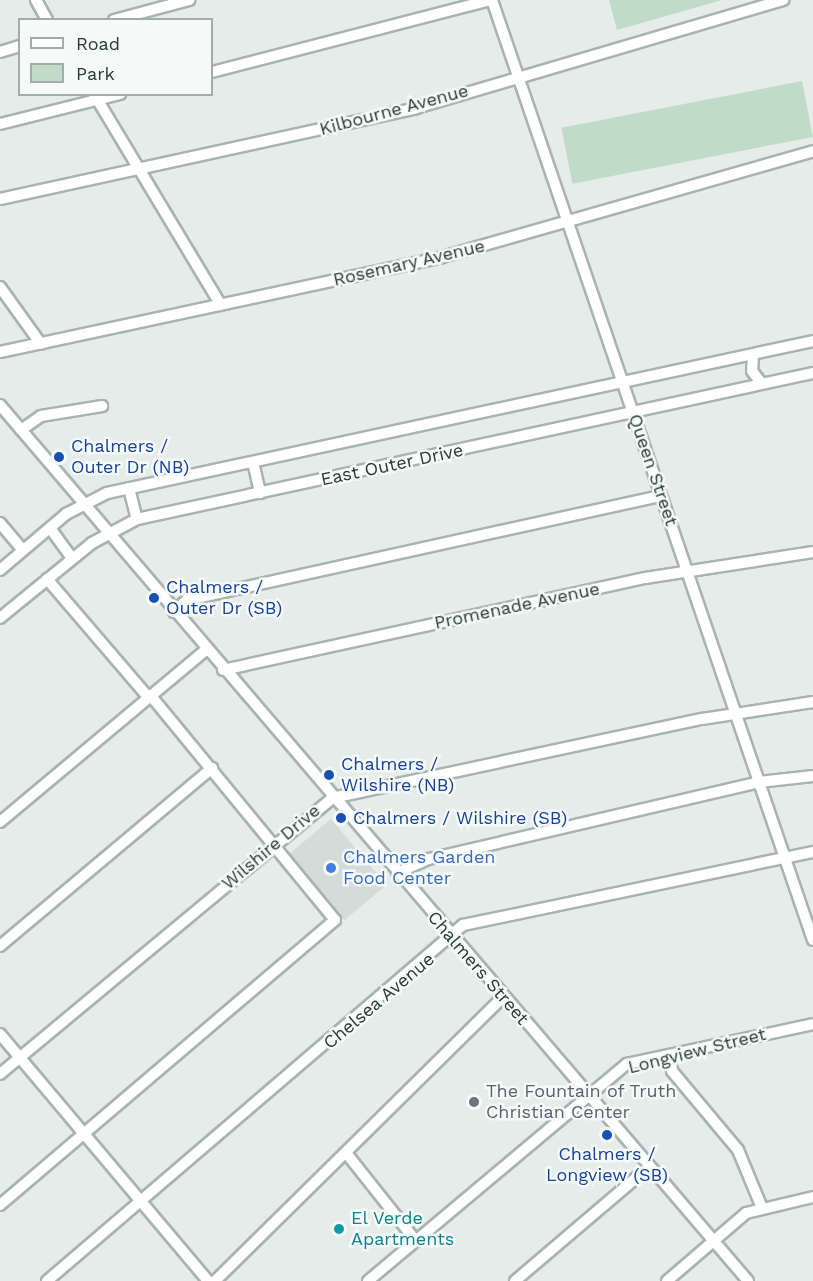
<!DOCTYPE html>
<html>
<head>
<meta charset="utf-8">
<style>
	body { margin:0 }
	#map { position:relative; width:813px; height:1281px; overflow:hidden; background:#e5ece9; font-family:"Work Sans",sans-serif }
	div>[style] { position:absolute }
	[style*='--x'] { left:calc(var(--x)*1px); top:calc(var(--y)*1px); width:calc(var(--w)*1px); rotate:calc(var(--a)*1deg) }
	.built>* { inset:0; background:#d3dcd8; transform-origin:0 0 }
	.green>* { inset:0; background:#c0dbc8; transform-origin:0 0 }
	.roads { filter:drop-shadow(2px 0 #a8b4b0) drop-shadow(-2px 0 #a8b4b0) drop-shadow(0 2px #a8b4b0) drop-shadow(0 -2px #a8b4b0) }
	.minor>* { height:10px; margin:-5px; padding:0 5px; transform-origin:5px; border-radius:5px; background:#fff }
	.dots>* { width:16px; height:16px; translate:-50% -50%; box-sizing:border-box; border:3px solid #f5f9f7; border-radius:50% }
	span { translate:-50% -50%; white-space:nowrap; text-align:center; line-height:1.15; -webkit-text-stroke:5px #f5f9f7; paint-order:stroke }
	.street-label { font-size:18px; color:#263c36 }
	.transit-label { font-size:18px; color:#164399 }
	.left { translate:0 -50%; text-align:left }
	.shop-label { font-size:18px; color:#366cbe }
	.worship-label { font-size:18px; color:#5b616d }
	.culture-label { font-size:18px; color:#0d838f }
	.legend { position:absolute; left:18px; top:18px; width:195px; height:78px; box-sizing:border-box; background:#f5f9f7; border:2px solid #a2adaa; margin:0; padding:8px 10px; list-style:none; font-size:18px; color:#263c36 }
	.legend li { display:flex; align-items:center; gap:12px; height:30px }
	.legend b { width:30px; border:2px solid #a2adaa }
</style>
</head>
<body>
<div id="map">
	<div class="built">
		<div style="left:331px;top:819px;width:86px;height:55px;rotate:50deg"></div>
	</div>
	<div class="green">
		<div style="clip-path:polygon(609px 0,722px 0,617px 30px)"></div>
		<div style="left:802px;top:81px;width:57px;height:245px;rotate:79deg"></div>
	</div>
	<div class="roads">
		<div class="minor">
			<div style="--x:36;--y:0;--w:23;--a:61"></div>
			<div style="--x:492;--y:0;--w:993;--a:71.15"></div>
			<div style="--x:114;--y:20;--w:78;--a:-14.9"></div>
			<div style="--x:0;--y:52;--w:21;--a:-17"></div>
			<div style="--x:212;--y:72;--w:288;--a:-14.5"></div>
			<div style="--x:94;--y:94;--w:246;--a:59"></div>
			<div style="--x:0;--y:124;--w:124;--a:-14"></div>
			<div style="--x:0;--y:199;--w:426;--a:-12.3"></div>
			<div style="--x:416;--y:108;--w:383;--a:-16.4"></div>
			<div style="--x:0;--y:287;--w:70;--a:54.3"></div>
			<div style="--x:0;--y:352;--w:452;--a:-12.1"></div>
			<div style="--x:442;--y:257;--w:386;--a:-15.9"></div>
			<div style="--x:753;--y:354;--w:17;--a:93"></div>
			<div style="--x:752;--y:371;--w:16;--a:52"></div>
			<div style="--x:0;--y:405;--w:1152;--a:49.51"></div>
			<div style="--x:21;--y:430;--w:24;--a:-35"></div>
			<div style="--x:41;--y:416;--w:62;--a:-9.3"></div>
			<div style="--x:253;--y:462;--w:32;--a:77"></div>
			<div style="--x:129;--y:488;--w:32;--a:76"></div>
			<div style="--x:0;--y:523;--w:35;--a:50"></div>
			<div style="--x:50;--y:528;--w:37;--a:54"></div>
			<div style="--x:0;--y:570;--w:87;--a:-40.3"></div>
			<div style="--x:66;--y:514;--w:46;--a:-27.1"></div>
			<div style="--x:107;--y:493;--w:722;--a:-12.15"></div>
			<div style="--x:47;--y:579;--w:155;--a:49.4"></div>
			<div style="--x:174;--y:612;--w:18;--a:-43"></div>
			<div style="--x:187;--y:600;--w:485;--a:-12.4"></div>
			<div style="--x:0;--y:618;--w:119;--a:-39.2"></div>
			<div style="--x:92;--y:543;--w:51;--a:-28.1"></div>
			<div style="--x:137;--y:519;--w:692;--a:-12.19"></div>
			<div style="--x:223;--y:670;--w:432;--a:-12.3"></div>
			<div style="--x:645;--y:578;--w:170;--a:-8.8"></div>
			<div style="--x:0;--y:822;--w:268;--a:-39.9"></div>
			<div style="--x:397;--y:873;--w:35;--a:-24"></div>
			<div style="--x:429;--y:859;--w:339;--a:-13.1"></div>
			<div style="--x:759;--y:782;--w:54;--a:-6.3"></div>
			<div style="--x:0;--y:946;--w:277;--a:-40"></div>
			<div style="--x:0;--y:1034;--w:323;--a:49.9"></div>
			<div style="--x:669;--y:1055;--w:16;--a:79"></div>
			<div style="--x:672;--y:1071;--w:103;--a:50.1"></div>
			<div style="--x:738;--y:1150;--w:63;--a:67.5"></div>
			<div style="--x:0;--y:1074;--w:432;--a:-39.7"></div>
			<div style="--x:332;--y:798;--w:378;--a:-12.1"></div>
			<div style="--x:702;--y:719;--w:112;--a:-8.7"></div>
			<div style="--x:347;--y:1154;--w:111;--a:51.6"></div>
			<div style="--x:0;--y:1205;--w:440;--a:-40.4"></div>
			<div style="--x:335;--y:920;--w:291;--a:-129.4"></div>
			<div style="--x:47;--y:1281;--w:548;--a:-40.56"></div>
			<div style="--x:463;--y:925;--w:358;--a:-11.8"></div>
			<div style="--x:215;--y:1281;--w:404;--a:-44.6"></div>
			<div style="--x:368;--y:1281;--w:338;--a:-40"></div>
			<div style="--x:627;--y:1064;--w:190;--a:-12.1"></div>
			<div style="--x:515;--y:1281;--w:176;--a:-40.4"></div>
			<div style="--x:667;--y:1281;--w:104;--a:-40.7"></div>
			<div style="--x:746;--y:1213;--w:69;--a:-13.4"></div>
		</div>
	</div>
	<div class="dots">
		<div style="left:59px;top:457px;background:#1a4fb4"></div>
		<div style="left:154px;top:598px;background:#1a4fb4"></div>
		<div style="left:329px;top:775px;background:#1a4fb4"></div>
		<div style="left:341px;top:818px;background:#1a4fb4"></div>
		<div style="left:331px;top:868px;background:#3f7fe0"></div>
		<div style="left:474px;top:1102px;background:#6b7280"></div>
		<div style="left:607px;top:1135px;background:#1a4fb4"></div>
		<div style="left:339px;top:1229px;background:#0f9aa8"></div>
	</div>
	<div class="street-label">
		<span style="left:394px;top:110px;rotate:-15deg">Kilbourne Avenue</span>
		<span style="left:409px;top:263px;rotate:-13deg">Rosemary Avenue</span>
		<span style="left:392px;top:465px;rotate:-12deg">East Outer Drive</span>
		<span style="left:653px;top:470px;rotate:71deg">Queen Street</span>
		<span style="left:517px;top:606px;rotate:-12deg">Promenade Avenue</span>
		<span style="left:271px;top:847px;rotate:-40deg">Wilshire Drive</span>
		<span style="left:478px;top:968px;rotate:49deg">Chalmers Street</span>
		<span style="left:379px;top:1001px;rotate:-40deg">Chelsea Avenue</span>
		<span style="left:697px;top:1051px;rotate:-14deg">Longview Street</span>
	</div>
	<div class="transit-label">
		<span class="left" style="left:71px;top:457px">Chalmers /<br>Outer Dr (NB)</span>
		<span class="left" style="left:166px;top:598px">Chalmers /<br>Outer Dr (SB)</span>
		<span class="left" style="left:341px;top:775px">Chalmers /<br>Wilshire (NB)</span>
		<span class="left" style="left:353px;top:818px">Chalmers / Wilshire (SB)</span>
		<span style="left:607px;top:1165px">Chalmers /<br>Longview (SB)</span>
	</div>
	<div class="shop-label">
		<span class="left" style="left:343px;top:868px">Chalmers Garden<br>Food Center</span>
	</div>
	<div class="worship-label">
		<span class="left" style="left:486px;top:1102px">The Fountain of Truth<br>Christian Center</span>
	</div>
	<div class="culture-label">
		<span class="left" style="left:351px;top:1229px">El Verde<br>Apartments</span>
	</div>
	<ul class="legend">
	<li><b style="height:8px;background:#fff"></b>Road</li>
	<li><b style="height:16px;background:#c0dbc8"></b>Park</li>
	</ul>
</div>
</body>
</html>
